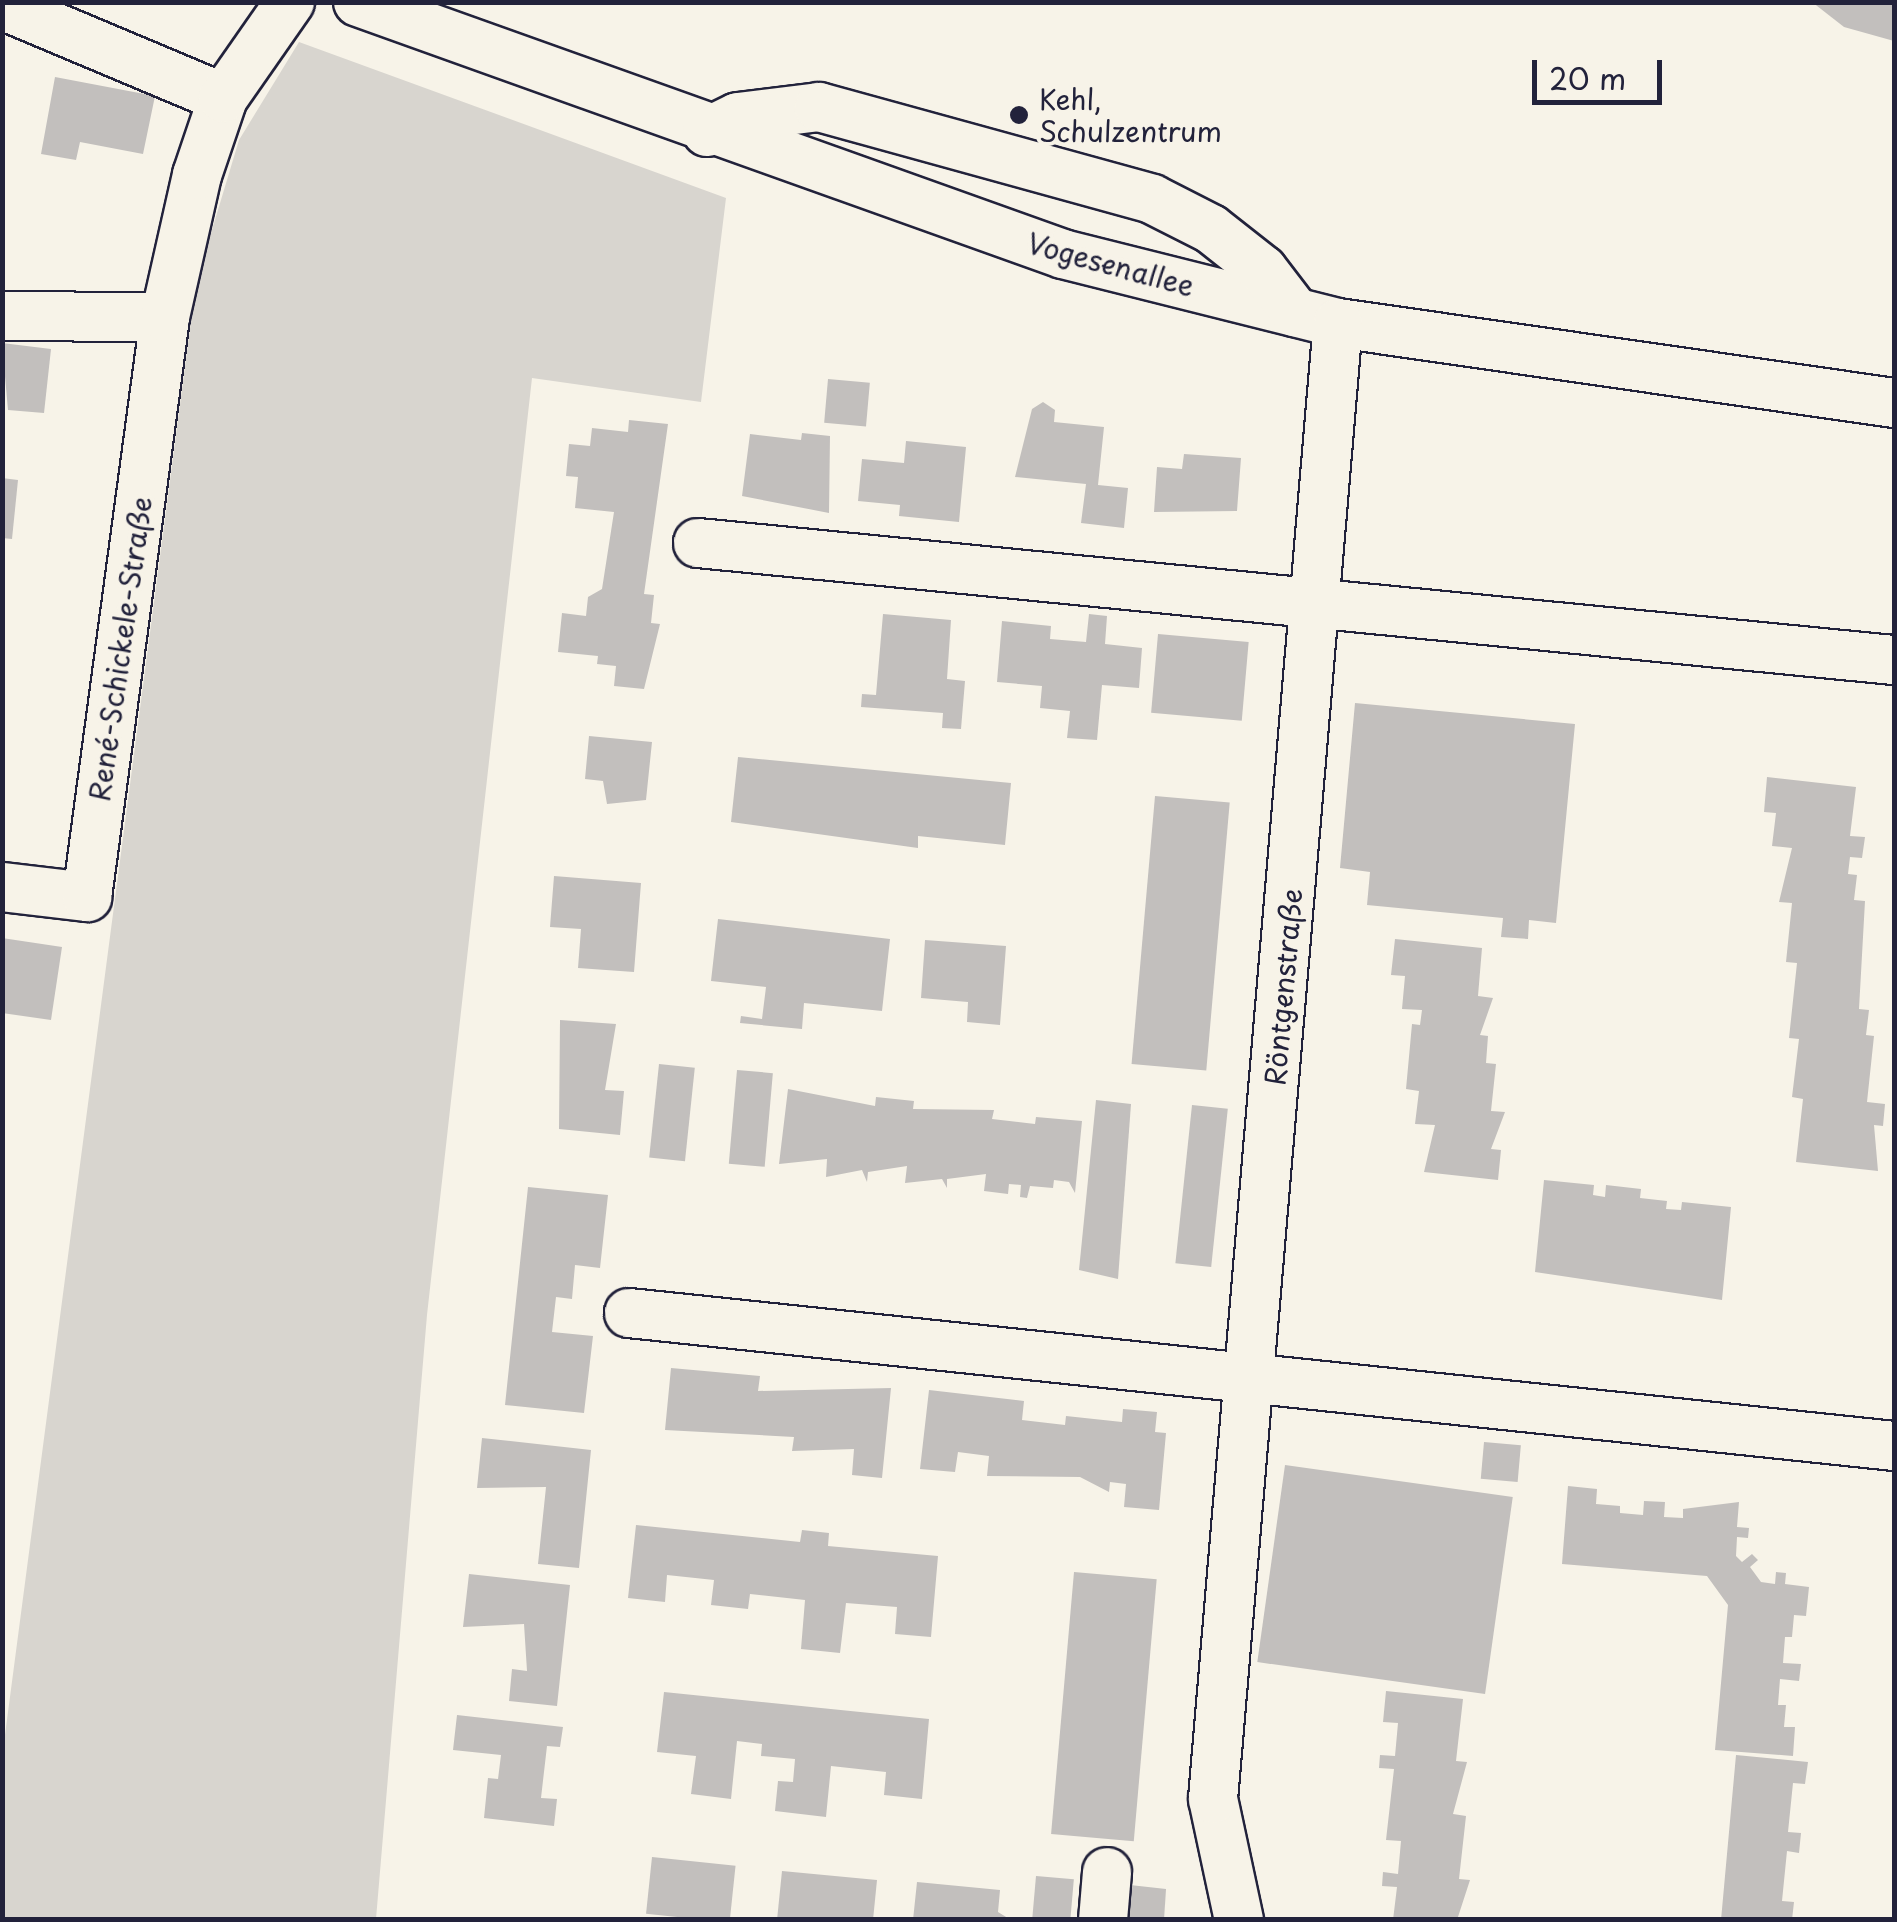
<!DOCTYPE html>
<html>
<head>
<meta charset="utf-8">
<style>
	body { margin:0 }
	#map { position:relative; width:1897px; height:1922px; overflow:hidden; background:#f7f3e8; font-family:"Playpen Sans",sans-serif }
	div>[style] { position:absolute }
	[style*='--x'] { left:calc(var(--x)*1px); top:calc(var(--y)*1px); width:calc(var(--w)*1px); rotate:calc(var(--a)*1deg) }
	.green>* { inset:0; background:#d8d5cf }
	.building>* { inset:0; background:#c2bfbd; transform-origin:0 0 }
	.roads { filter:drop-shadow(2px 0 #22223b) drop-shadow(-2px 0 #22223b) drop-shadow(0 2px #22223b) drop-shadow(0 -2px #22223b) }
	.minor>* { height:48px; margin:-24px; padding:0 24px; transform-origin:24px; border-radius:24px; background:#f7f3e8 }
	.dots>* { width:28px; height:28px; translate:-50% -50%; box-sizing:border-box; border:5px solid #f7f3e8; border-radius:50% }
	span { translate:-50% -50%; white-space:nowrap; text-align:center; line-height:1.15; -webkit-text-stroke:8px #f7f3e8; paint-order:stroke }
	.poi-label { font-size:28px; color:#22223b }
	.left { translate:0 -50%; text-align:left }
	.street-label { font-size:28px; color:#22223b }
	.frame { position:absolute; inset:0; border:5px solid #22223b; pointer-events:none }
	.scale { position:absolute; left:1532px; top:60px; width:130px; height:45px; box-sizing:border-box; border:5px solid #22223b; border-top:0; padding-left:12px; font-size:30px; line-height:35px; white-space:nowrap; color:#22223b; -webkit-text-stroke:8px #f7f3e8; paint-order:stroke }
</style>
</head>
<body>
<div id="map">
	<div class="green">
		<div style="clip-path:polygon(299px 42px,726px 198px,701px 402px,532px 378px,427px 1315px,376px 1919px,3px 1920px,3px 1750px,196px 283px,239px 140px)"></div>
	</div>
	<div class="building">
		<div style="clip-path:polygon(1812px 2px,1894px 2px,1894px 41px,1844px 27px)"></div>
		<div style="clip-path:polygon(55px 77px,155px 96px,143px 154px,80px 142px,76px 160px,41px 154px)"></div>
		<div style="clip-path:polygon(2px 343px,51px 349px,44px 413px,8px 410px)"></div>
		<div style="left:828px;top:379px;width:42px;height:44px;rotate:5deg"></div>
		<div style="clip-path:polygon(1043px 402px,1055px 410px,1054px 422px,1104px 427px,1098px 485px,1128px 488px,1124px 528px,1081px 523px,1086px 484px,1015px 477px,1032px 409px)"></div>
		<div style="clip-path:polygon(629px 420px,668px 424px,644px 594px,654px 595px,651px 623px,660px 624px,644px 689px,614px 686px,616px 666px,597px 664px,598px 656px,558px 652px,562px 613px,586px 616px,588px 597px,602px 589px,614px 512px,575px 508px,578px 477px,566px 476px,569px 444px,590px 446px,592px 428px,628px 432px)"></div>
		<div style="clip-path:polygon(802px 433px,830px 436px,829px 513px,742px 496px,750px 434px,801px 440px)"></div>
		<div style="clip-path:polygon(906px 441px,966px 447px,959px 522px,899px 516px,900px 505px,858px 501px,862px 459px,904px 463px)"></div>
		<div style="clip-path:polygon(1184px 454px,1241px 458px,1237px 511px,1154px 512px,1157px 467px,1182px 469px)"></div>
		<div style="clip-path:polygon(2px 478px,18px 480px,12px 539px,2px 538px)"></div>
		<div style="clip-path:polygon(883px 614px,951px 620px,947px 679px,965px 681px,961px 729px,942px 728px,943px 713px,861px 707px,862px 694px,876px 695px)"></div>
		<div style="clip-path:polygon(1089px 614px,1107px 616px,1105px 644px,1142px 648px,1139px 688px,1102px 685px,1097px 740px,1067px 738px,1070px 711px,1040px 708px,1042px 686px,997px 682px,1002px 621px,1051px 626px,1050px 639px,1086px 642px)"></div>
		<div style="left:1158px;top:634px;width:91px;height:79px;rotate:5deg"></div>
		<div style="clip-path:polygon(1355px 703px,1575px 724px,1556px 923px,1529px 920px,1528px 939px,1501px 937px,1503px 918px,1367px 905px,1370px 872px,1340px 868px)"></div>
		<div style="clip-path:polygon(589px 736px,652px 742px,646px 800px,607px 804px,603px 781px,585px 779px)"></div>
		<div style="clip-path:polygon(738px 757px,1011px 783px,1005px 845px,918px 836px,918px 848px,731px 822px)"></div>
		<div style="clip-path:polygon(1767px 777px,1856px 787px,1850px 836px,1865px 837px,1862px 858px,1850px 857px,1848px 874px,1857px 875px,1854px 900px,1865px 901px,1859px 1009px,1869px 1010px,1866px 1035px,1874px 1036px,1867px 1102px,1885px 1104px,1883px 1126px,1874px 1125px,1878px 1171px,1796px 1162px,1803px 1099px,1792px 1097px,1799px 1039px,1789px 1038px,1797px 963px,1786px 962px,1792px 903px,1779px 902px,1792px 848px,1772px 846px,1776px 813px,1764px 812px)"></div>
		<div style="left:1155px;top:796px;width:75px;height:269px;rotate:5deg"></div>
		<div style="clip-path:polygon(554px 876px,641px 883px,634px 972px,578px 968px,581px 929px,550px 927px)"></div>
		<div style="clip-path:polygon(718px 919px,890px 939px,882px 1011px,804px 1003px,802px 1029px,740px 1023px,741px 1016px,762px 1019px,766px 987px,711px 981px)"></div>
		<div style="clip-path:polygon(2px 938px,62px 947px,51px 1020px,2px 1013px)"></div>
		<div style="clip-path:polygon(1395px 939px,1482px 948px,1478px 996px,1493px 998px,1480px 1035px,1488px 1036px,1486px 1063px,1496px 1064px,1491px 1111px,1505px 1112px,1491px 1149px,1501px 1150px,1498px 1180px,1424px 1172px,1435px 1125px,1415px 1124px,1419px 1091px,1406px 1089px,1412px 1024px,1420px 1025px,1422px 1010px,1402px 1009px,1405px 976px,1391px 975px)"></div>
		<div style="clip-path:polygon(925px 940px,1006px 946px,1000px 1025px,967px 1022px,968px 1002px,921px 998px)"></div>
		<div style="clip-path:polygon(560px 1020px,616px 1024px,605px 1090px,624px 1091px,620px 1135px,559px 1129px)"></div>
		<div style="left:659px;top:1064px;width:36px;height:94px;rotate:6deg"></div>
		<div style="left:737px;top:1070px;width:36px;height:94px;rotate:5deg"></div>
		<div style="clip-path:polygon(788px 1089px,875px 1106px,876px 1097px,914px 1101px,913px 1109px,994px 1110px,992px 1119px,1035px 1124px,1036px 1117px,1082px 1121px,1075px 1193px,1069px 1182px,1054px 1180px,1053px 1188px,1030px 1186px,1027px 1198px,1020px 1197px,1021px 1185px,1009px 1184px,1008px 1194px,984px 1191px,986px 1174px,947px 1179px,947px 1188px,942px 1179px,905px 1183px,907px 1166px,868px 1172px,867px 1182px,862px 1170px,826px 1177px,827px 1159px,779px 1164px)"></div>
		<div style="clip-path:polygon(1096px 1100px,1131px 1104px,1118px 1279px,1079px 1270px)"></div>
		<div style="left:1192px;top:1105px;width:36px;height:159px;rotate:6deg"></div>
		<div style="clip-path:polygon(1544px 1180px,1594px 1185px,1593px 1195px,1605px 1197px,1606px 1185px,1641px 1189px,1640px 1198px,1667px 1201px,1666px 1209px,1681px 1210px,1682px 1202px,1731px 1207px,1722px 1300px,1535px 1272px)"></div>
		<div style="clip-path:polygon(528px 1187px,608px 1195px,600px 1268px,575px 1265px,572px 1299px,556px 1297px,552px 1332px,593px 1336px,584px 1413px,505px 1405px)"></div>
		<div style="clip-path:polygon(671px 1368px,760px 1376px,758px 1391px,891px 1388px,882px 1478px,852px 1475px,854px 1449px,792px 1451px,794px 1437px,665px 1430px)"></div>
		<div style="clip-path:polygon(929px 1390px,1024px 1401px,1022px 1420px,1065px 1425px,1066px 1416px,1122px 1422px,1123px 1409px,1157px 1412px,1155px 1432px,1166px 1433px,1159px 1510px,1124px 1507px,1126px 1484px,1110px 1482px,1109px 1492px,1080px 1477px,987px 1476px,989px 1456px,958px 1452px,955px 1472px,920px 1469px)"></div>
		<div style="clip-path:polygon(482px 1438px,591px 1450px,579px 1568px,538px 1564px,546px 1487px,477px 1488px)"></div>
		<div style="left:1484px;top:1442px;width:37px;height:37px;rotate:5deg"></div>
		<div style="left:1285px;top:1465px;width:230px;height:199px;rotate:8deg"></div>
		<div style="clip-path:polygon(1568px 1486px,1597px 1489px,1596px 1504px,1620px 1506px,1620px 1513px,1643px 1515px,1644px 1501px,1665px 1502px,1664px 1517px,1683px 1518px,1683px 1509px,1739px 1502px,1737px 1527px,1749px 1528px,1748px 1538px,1737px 1537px,1736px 1556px,1742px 1562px,1752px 1554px,1758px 1560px,1750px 1567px,1761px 1582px,1775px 1584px,1776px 1572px,1786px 1573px,1785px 1584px,1809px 1587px,1806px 1616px,1794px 1615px,1792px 1637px,1785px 1637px,1783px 1663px,1801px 1664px,1799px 1681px,1780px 1679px,1778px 1705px,1786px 1705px,1784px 1727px,1795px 1727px,1793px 1756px,1715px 1750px,1728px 1605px,1707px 1576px,1562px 1564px)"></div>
		<div style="clip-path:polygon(636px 1525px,800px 1542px,802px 1530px,829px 1533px,828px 1546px,938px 1556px,931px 1637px,895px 1634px,897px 1607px,846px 1603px,840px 1653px,801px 1649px,805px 1600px,750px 1594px,748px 1609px,711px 1605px,714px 1580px,667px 1575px,665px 1602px,628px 1598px)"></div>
		<div style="left:1074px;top:1572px;width:83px;height:263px;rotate:5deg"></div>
		<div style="clip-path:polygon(469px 1574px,570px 1585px,557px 1706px,509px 1701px,512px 1669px,527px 1671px,524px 1624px,463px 1627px)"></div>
		<div style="clip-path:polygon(1386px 1691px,1463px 1699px,1456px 1761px,1467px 1762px,1453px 1814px,1466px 1816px,1459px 1879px,1470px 1880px,1457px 1920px,1393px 1920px,1397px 1887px,1382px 1886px,1383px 1872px,1398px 1874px,1401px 1841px,1386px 1840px,1394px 1769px,1379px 1768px,1380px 1755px,1395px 1756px,1398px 1723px,1383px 1722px)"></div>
		<div style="clip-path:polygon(664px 1692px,929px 1719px,922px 1799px,884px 1795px,886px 1772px,831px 1766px,826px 1817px,775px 1811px,778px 1781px,793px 1782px,795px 1759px,761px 1756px,762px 1744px,737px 1741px,731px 1799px,691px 1794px,696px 1756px,657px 1752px)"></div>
		<div style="clip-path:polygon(457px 1715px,563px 1727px,560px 1747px,547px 1746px,541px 1798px,557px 1799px,554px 1826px,484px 1818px,488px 1778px,498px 1779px,501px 1755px,453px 1750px)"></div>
		<div style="clip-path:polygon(1736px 1755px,1808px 1762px,1805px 1784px,1793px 1783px,1788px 1832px,1801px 1833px,1799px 1853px,1787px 1851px,1782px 1901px,1794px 1902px,1792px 1920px,1721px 1920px)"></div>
		<div style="left:652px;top:1857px;width:84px;height:57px;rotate:6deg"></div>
		<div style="clip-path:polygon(782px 1871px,877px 1880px,873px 1920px,777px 1920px)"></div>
		<div style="left:1036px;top:1876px;width:38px;height:44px;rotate:5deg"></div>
		<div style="clip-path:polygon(917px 1882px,1000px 1890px,998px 1912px,1011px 1920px,913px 1920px)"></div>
		<div style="clip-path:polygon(1130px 1885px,1166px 1889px,1164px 1920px,1126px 1920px)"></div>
	</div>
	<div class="roads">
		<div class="minor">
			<div style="--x:358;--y:2;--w:749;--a:19.67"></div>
			<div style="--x:1063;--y:254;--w:284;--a:14.1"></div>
			<div style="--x:1338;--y:323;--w:562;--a:8.19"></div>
			<div style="--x:2;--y:5;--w:240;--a:22.8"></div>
			<div style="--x:707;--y:132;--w:34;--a:-26"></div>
			<div style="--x:738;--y:117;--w:82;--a:-7"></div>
			<div style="--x:819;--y:107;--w:345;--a:15.4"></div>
			<div style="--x:1152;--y:199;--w:66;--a:27"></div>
			<div style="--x:1211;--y:229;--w:66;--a:38.3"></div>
			<div style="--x:1263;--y:270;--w:53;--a:52.7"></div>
			<div style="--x:2;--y:316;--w:163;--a:0.4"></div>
			<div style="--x:698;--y:543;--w:1202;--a:5.59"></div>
			<div style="--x:2;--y:887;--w:86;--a:6.7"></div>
			<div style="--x:87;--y:897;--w:585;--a:-82.34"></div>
			<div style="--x:165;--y:317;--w:146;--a:-77.3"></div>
			<div style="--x:197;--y:175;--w:81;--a:-71.3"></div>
			<div style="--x:223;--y:98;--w:117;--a:-55.1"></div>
			<div style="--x:629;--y:1313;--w:1272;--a:6"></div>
			<div style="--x:1103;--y:1920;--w:48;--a:-85.2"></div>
			<div style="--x:1239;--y:1920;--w:124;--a:-102.1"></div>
			<div style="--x:1213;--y:1799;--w:1481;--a:-85.16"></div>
		</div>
	</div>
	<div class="dots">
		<div style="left:1019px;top:115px;background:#22223b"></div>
	</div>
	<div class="poi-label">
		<span class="left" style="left:1039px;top:115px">Kehl,<br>Schulzentrum</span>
	</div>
	<div class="street-label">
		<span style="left:1111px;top:264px;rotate:15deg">Vogesenallee</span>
		<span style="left:120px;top:649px;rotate:-82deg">René-Schickele-Straße</span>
		<span style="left:1283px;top:987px;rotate:-85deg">Röntgenstraße</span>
	</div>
	<div class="frame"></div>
	<div class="scale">20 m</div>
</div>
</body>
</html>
